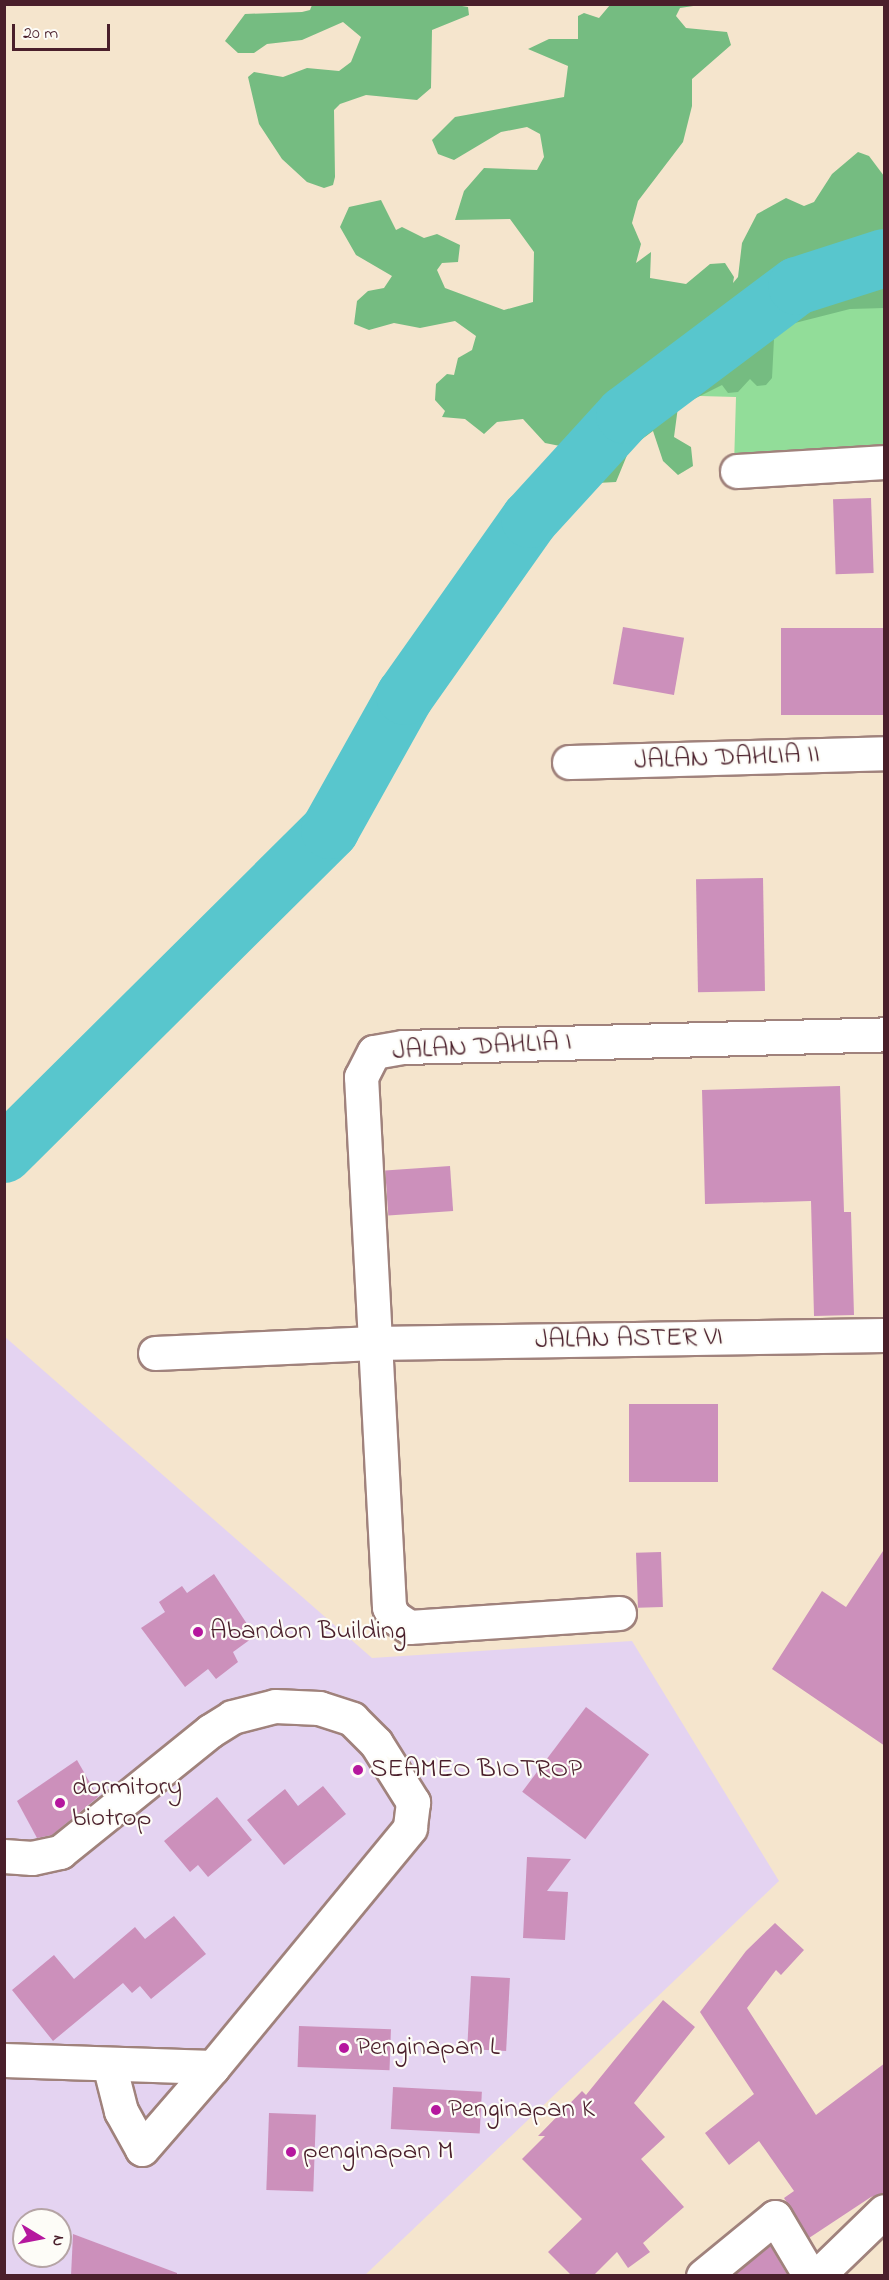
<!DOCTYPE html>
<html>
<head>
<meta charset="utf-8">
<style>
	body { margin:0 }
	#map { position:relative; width:889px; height:2280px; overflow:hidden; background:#f5e5cd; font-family:"Indie Flower",sans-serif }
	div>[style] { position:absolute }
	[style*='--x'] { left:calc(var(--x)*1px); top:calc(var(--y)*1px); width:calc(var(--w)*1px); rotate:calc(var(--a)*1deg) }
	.built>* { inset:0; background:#e4d3f1 }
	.green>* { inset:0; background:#92dd99 }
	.forest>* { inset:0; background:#75bc81 }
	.river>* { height:58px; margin:-29px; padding:0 29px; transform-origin:29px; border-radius:29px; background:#58c6cd }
	.building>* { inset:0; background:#cc90bb; transform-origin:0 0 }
	.roads { filter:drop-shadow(2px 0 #a0827c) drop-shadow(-2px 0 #a0827c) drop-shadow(0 2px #a0827c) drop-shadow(0 -2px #a0827c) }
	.minor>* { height:33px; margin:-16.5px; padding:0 16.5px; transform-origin:16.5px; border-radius:16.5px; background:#fff }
	.dots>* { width:16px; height:16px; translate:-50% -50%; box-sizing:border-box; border:3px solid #fdfcf7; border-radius:50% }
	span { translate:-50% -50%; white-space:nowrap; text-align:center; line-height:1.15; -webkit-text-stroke:4.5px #fdfcf7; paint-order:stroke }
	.street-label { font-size:27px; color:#4a1f2b }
	.poi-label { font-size:27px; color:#4a1f2b }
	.left { translate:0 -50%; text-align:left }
	.frame { position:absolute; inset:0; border:6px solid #4a1f2b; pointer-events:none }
	.north { position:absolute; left:12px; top:2208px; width:60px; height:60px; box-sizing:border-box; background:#fdfcf7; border:2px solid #b5a4a5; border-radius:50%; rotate:100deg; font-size:16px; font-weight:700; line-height:24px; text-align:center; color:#4a1f2b }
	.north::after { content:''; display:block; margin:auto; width:21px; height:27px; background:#b5179e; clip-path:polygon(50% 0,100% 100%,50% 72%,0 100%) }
	.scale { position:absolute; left:12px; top:24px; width:98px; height:27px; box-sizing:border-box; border:3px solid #4a1f2b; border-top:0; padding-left:8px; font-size:18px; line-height:21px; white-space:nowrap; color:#4a1f2b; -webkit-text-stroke:4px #fdfcf7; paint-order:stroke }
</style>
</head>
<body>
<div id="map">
	<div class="built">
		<div style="clip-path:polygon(evenodd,4px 1336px,372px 1658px,632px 1641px,779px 1881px,365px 2275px,5px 2275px,4px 1336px,24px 2220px,60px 2220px,60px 2256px,24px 2256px,24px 2220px)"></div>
	</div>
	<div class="green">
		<div style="clip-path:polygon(884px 290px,884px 455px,734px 465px,736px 397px,664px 395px,768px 321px)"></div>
	</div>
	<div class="forest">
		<div style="clip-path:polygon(312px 5px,456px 5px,468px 7px,469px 15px,432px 30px,431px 88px,417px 100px,366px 95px,340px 104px,334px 110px,335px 177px,333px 185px,324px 188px,307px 182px,282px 159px,259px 124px,248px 77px,254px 72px,283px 77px,307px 68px,339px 71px,351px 62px,361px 37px,343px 22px,302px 40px,267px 44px,254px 53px,238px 53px,225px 41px,245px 14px,302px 12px,310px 10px)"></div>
		<div style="clip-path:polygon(610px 5px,700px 5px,680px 8px,676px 16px,686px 28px,727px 32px,731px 45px,692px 79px,692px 106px,683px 142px,638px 201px,632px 223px,641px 244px,636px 263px,651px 252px,650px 278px,686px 284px,710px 264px,725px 263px,734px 277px,733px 283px,738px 277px,742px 243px,757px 214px,786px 198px,804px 206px,814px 202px,832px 174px,858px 152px,869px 156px,884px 176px,884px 308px,850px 309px,787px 325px,774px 339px,772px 378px,766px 385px,757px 386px,750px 379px,738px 392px,728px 393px,722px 385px,678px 407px,674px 437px,691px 447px,693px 466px,678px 475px,663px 461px,653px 431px,630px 448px,616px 482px,597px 483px,590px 490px,585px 441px,612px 422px,620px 400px,635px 386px,612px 393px,599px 425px,560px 446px,545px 443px,523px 419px,497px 422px,484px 434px,465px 419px,442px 417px,445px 411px,435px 400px,436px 384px,447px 374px,454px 375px,458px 358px,472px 350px,476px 336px,455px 321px,420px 328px,394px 323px,369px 330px,354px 324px,357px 301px,368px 291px,384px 288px,392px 276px,356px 255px,340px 227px,349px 207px,381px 200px,396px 230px,402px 227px,424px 238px,437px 234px,460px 245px,458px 262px,442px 263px,437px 270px,445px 288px,504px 310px,533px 302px,534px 252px,510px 219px,455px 220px,464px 191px,484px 168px,537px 170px,544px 157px,540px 134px,527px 127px,501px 132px,454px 160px,438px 154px,432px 140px,455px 117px,564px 97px,568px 66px,528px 49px,549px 39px,578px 39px,578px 16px,584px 13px,599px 18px)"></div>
	</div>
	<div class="river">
		<div style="--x:4;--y:1154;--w:460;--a:-44.8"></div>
		<div style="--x:330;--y:830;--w:154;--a:-60.8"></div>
		<div style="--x:405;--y:696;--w:217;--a:-54.8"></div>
		<div style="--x:530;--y:519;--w:141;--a:-47.6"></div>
		<div style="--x:625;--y:415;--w:215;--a:-36.9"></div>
		<div style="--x:797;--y:286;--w:91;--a:-17.8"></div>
	</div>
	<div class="building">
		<div style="left:871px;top:498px;width:75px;height:38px;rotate:88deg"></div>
		<div style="left:623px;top:627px;width:62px;height:58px;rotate:10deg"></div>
		<div style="left:885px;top:628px;width:87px;height:104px;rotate:90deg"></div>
		<div style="left:763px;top:878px;width:113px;height:67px;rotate:89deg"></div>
		<div style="clip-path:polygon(840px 1086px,844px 1212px,851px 1212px,854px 1315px,814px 1316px,811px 1201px,705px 1204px,702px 1090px)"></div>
		<div style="left:450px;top:1166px;width:45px;height:65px;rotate:86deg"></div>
		<div style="left:629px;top:1404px;width:89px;height:78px"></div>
		<div style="clip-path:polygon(885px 1548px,885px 1746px,772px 1669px,822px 1591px,846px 1607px)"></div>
		<div style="left:661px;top:1552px;width:55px;height:25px;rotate:88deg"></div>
		<div style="clip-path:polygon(214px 1574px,255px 1636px,233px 1652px,238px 1662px,216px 1679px,208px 1669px,185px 1687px,141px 1628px,165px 1612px,159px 1602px,182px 1586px,187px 1593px)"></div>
		<div style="left:586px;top:1707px;width:79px;height:106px;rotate:37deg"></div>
		<div style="clip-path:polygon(77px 1760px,98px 1797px,52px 1835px,37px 1838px,17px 1801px)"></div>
		<div style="clip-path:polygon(323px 1786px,346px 1814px,284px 1865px,247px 1820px,285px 1789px,298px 1806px)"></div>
		<div style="clip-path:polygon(217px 1797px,252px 1840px,208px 1877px,198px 1865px,190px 1872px,164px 1841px)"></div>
		<div style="clip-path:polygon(527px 1857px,571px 1859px,547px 1891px,568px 1892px,565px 1940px,523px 1938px)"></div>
		<div style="clip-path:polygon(174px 1916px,206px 1954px,151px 1999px,140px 1986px,132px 1993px,123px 1983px,53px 2041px,12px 1990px,54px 1955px,74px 1979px,135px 1927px,145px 1939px)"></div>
		<div style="clip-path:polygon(775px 1923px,804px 1950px,781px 1975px,776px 1970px,747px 2008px,816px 2115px,885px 2063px,885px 2193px,871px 2197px,809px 2238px,784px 2198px,794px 2191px,759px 2141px,729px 2165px,705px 2133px,754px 2094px,700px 2012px,746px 1951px)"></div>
		<div style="left:471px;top:1976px;width:39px;height:73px;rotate:3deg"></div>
		<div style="clip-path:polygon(663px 2000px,695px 2027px,634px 2103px,665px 2137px,641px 2159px,684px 2207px,643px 2243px,650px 2252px,628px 2268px,617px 2252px,593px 2276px,572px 2276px,548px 2252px,582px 2219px,522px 2159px,545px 2136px,538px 2136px,582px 2091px,586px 2095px)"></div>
		<div style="left:299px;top:2026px;width:92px;height:41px;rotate:2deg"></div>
		<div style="left:393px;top:2087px;width:89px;height:42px;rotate:3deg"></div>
		<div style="left:269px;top:2113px;width:47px;height:77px;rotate:2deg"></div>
		<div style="clip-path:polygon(73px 2234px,177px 2273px,177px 2276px,71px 2276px)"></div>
		<div style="clip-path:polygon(770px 2245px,788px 2276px,733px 2276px)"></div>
	</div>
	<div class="roads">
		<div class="minor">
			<div style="--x:737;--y:471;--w:147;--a:-3.5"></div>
			<div style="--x:569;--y:762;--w:315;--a:-1.6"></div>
			<div style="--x:155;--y:1353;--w:219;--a:-2.6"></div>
			<div style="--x:374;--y:1343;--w:510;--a:-0.9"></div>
			<div style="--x:619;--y:1613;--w:210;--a:176.2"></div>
			<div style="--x:409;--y:1627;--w:18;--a:-146"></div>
			<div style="--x:394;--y:1617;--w:11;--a:-117"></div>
			<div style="--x:389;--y:1607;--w:531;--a:-93.02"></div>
			<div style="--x:361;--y:1077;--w:28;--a:-63"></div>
			<div style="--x:374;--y:1052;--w:29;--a:-10"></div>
			<div style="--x:403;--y:1047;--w:481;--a:-1.5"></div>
			<div style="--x:4;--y:1856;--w:28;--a:4"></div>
			<div style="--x:32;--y:1858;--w:29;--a:-12"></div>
			<div style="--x:60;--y:1852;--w:193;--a:-38.9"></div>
			<div style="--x:210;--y:1731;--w:26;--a:-32"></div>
			<div style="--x:232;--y:1717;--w:44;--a:-14.3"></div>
			<div style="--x:275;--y:1706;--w:44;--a:2.6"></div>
			<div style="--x:319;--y:1708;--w:35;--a:18"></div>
			<div style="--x:352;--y:1719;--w:34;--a:45"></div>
			<div style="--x:376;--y:1743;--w:70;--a:57.9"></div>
			<div style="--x:413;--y:1802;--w:26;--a:97"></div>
			<div style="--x:410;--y:1828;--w:310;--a:129.5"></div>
			<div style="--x:213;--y:2067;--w:209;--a:-178.1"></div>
			<div style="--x:109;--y:2064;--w:49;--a:75.7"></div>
			<div style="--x:121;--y:2111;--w:43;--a:61.1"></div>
			<div style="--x:142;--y:2149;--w:108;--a:-49.1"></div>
			<div style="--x:703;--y:2276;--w:93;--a:-39.3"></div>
			<div style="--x:775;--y:2217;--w:69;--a:59.3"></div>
			<div style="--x:817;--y:2276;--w:93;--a:-44.1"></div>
		</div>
	</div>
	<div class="dots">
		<div style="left:198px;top:1632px;background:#b5179e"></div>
		<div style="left:358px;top:1770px;background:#b5179e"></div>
		<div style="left:60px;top:1803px;background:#b5179e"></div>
		<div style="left:344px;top:2048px;background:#b5179e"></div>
		<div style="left:436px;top:2110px;background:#b5179e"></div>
		<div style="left:291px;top:2152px;background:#b5179e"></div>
	</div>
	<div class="street-label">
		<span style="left:727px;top:758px;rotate:-2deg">JALAN DAHLIA II</span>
		<span style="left:482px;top:1047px;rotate:-3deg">JALAN DAHLIA I</span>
		<span style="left:629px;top:1339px;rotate:-1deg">JALAN ASTER VI</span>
	</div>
	<div class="poi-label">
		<span class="left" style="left:210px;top:1632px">Abandon Building</span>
		<span class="left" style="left:370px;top:1770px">SEAMEO BIOTROP</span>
		<span class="left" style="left:72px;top:1803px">dormitory<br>biotrop</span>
		<span class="left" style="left:356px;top:2048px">Penginapan L</span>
		<span class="left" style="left:448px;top:2110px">Penginapan K</span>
		<span class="left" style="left:303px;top:2152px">penginapan M</span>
	</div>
	<div class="frame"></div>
	<div class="north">N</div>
	<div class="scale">20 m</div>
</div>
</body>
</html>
